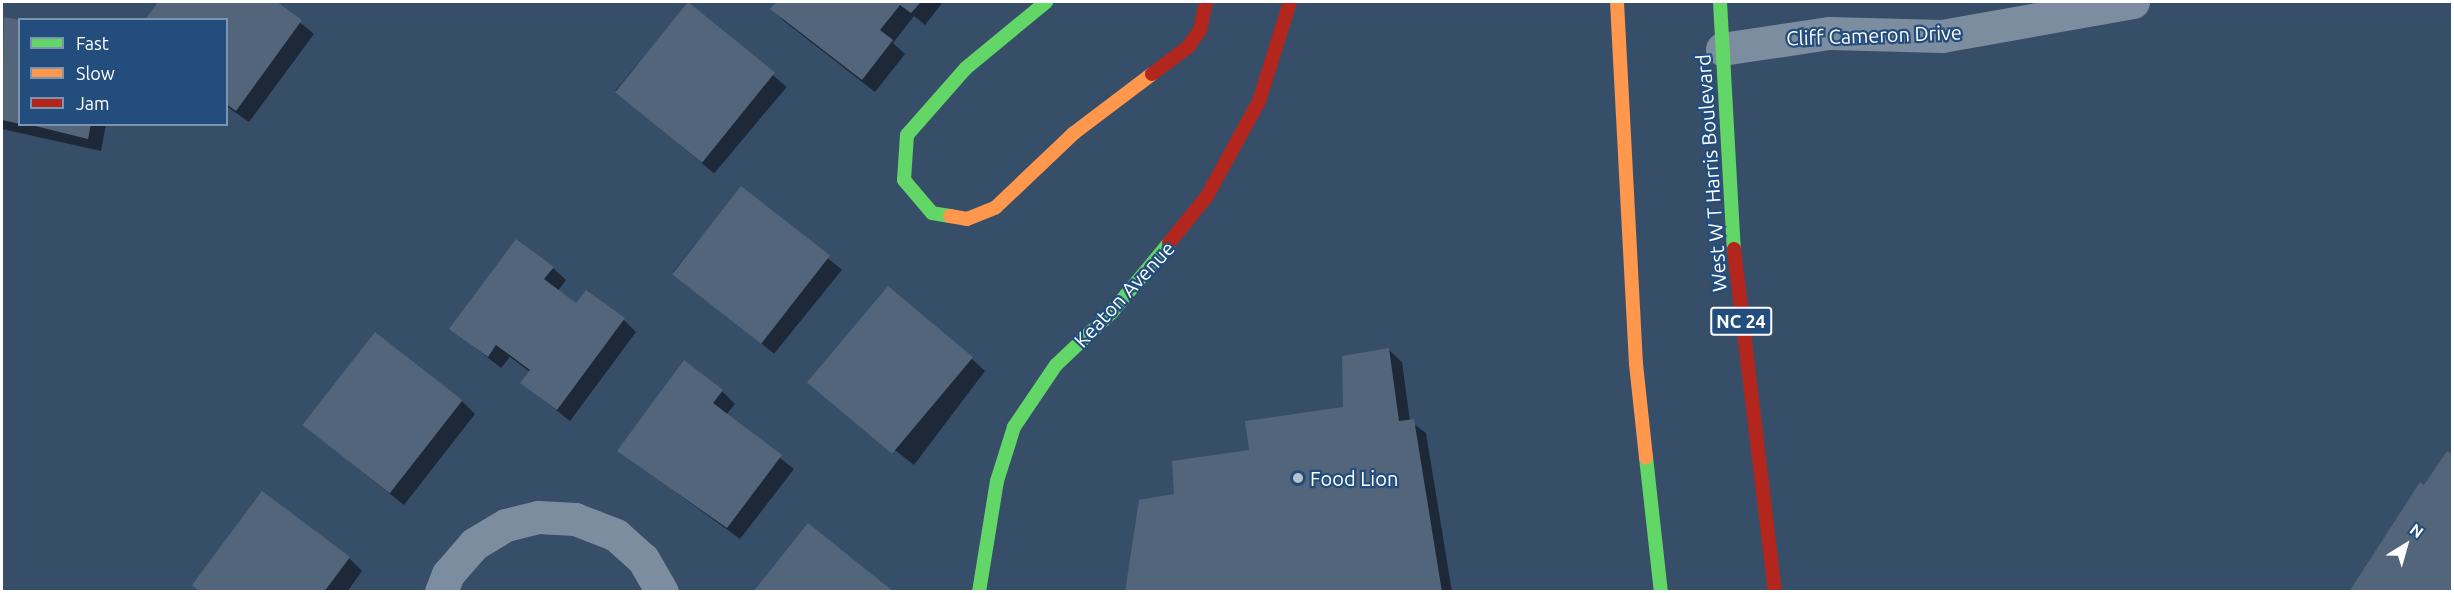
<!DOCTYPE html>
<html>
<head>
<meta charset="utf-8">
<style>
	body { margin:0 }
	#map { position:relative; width:2454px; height:593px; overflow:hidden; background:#374e69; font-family:Ubuntu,sans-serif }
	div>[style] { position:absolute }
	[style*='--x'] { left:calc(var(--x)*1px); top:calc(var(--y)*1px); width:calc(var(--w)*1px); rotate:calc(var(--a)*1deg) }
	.shadow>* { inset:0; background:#0007; transform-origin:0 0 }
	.building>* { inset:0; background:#52657a; transform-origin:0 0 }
	.street>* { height:33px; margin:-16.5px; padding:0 16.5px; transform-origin:16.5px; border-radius:16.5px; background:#7c8da0 }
	.fast>* { height:14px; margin:-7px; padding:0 7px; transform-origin:7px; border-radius:7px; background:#63d668 }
	.slow>* { height:14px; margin:-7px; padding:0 7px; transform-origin:7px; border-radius:7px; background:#ff974d }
	.jam>* { height:14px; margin:-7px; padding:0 7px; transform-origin:7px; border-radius:7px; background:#b3261e }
	.dots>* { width:16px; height:16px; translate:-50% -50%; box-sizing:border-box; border:3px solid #234d7d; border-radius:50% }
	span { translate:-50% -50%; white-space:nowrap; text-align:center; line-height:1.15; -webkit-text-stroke:4.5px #234d7d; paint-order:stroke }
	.shield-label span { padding:2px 4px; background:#234d7d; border:2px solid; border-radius:4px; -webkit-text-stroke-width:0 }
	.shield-label { font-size:18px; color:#fff; font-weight:700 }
	.street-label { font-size:20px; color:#fff }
	.poi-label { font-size:20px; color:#fff }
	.left { translate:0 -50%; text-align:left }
	.frame { position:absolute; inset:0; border:3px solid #fff; pointer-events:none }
	.legend { position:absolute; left:18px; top:18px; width:210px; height:108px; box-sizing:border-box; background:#234d7d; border:2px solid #7b94b1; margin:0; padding:8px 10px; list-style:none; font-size:18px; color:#fff }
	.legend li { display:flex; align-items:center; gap:12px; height:30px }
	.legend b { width:30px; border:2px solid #7b94b1 }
	.north { position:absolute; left:2376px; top:515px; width:60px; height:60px; -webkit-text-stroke:4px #234d7d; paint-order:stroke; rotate:37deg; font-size:16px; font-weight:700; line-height:24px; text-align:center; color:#fff }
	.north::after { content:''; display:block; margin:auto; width:21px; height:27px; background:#fff; clip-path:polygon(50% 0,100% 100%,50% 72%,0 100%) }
</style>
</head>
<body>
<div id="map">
	<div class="shadow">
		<div style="clip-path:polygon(160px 2px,275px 2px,314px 34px,249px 122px,226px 106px,226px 20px,147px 20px)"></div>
		<div style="clip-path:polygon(778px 2px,943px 2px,925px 25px,914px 16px,893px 43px,905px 54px,875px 92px,785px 22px,772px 9px)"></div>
		<div style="left:688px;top:4px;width:129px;height:113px;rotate:40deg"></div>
		<div style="clip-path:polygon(5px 19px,20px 22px,20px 124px,106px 124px,101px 151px,2px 129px)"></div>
		<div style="left:741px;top:188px;width:130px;height:108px;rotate:39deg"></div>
		<div style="clip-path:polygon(553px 268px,566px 280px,558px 291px,577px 305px,624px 320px,636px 332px,570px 421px,522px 383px,530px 372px,510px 357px,501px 368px,451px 329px)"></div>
		<div style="clip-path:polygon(1389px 350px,1402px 362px,1410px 421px,1426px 433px,1452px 592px,1126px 592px,1176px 495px,1251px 451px,1345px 408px)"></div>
		<div style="clip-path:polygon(972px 359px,985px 371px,914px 465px,814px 386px)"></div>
		<div style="clip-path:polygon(722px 391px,735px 404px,726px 415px,794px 469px,740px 539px,619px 451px)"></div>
		<div style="clip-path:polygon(462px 401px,475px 414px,404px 505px,304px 425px)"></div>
		<div style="clip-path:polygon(2447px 453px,2452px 457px,2452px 592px,2351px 592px)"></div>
		<div style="clip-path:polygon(349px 558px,362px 571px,347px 592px,200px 592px)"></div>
	</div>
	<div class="building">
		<div style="clip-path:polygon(158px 2px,277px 2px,302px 20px,236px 111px,226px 104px,226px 20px,145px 20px)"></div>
		<div style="left:688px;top:2px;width:112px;height:116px;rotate:39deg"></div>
		<div style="clip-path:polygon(776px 2px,921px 2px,911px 13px,900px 5px,880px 30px,893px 40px,862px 80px,770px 9px)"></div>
		<div style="clip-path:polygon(4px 17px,20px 20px,20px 124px,2px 120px)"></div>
		<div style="clip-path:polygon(27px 124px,91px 124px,88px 139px)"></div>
		<div style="left:741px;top:186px;width:113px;height:112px;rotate:38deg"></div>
		<div style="clip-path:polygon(516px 239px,554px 267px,544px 279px,576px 303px,586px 290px,625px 318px,557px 410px,520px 383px,530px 370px,496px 345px,488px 357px,449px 329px)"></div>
		<div style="left:888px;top:286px;width:111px;height:126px;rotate:40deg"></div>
		<div style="left:375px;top:332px;width:111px;height:118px;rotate:38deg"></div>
		<div style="clip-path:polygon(1389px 348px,1399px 421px,1414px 419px,1442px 592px,1125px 592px,1139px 500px,1174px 494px,1172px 461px,1249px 450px,1245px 421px,1343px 407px,1342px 356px)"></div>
		<div style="clip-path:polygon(684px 360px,723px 390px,713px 403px,782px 455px,727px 528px,617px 451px)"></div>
		<div style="clip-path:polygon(2447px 451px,2452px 455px,2452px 592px,2349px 592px,2420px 482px,2424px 485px)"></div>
		<div style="clip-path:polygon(262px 491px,350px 557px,324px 592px,200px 592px,192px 585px)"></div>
		<div style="clip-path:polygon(808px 523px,894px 592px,753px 592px)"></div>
	</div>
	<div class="street">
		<div style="--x:1722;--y:49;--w:108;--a:-8.5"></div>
		<div style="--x:1829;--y:33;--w:113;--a:1.5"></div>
		<div style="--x:1942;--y:36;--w:194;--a:-10.1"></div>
		<div style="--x:441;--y:592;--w:19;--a:-69"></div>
		<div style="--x:448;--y:574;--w:40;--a:-49"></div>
		<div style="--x:474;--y:544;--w:37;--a:-31"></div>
		<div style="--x:506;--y:525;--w:33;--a:-14"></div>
		<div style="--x:538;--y:517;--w:37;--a:3"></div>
		<div style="--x:575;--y:519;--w:44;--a:21.3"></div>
		<div style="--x:616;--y:535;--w:36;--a:42"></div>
		<div style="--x:643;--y:559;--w:38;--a:60"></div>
	</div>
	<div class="fast">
		<div style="--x:1720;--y:2;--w:247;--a:86.8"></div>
		<div style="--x:950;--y:216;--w:18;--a:-171"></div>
		<div style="--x:932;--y:213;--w:43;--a:-130.3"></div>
		<div style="--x:904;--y:180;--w:45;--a:-86.2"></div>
		<div style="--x:907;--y:135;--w:89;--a:-48.6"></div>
		<div style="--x:966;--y:68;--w:104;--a:-39.5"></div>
		<div style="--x:1646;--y:457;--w:136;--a:83.7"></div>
		<div style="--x:979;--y:592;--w:112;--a:-80.8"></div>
		<div style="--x:997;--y:481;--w:57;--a:-72.5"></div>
		<div style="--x:1014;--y:427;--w:75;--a:-55.9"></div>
		<div style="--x:1056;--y:365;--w:77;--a:-43.4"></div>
		<div style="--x:1112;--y:312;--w:89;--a:-50.4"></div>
	</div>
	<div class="slow">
		<div style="--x:1617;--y:2;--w:362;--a:87"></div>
		<div style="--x:1636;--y:364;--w:94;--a:83.9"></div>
		<div style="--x:950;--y:216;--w:17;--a:10"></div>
		<div style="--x:967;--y:219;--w:31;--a:-22"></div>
		<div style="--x:996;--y:207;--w:108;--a:-43.5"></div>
		<div style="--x:1074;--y:133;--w:98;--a:-37.1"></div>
	</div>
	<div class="jam">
		<div style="--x:1152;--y:74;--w:45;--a:-36.9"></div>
		<div style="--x:1188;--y:47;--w:21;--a:-55"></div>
		<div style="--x:1200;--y:30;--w:29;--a:-78"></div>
		<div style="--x:1169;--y:243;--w:60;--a:-51"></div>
		<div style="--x:1207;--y:196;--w:108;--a:-61.3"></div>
		<div style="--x:1259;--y:101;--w:104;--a:-72.6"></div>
		<div style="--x:1734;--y:249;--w:345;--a:83.2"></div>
	</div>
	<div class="dots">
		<div style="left:1298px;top:478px;background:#b9c1ca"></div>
	</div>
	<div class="shield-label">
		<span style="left:1741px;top:321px">NC 24</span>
	</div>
	<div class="street-label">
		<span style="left:1874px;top:35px;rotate:-2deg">Cliff Cameron Drive</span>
		<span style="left:1711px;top:173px;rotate:-94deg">West W T Harris Boulevard</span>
		<span style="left:1124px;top:294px;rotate:-47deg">Keaton Avenue</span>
	</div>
	<div class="poi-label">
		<span class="left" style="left:1310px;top:478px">Food Lion</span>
	</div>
	<div class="frame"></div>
	<ul class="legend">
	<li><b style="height:8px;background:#63d668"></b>Fast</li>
	<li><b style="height:8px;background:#ff974d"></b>Slow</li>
	<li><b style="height:8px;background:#b3261e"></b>Jam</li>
	</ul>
	<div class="north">N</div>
</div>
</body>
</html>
